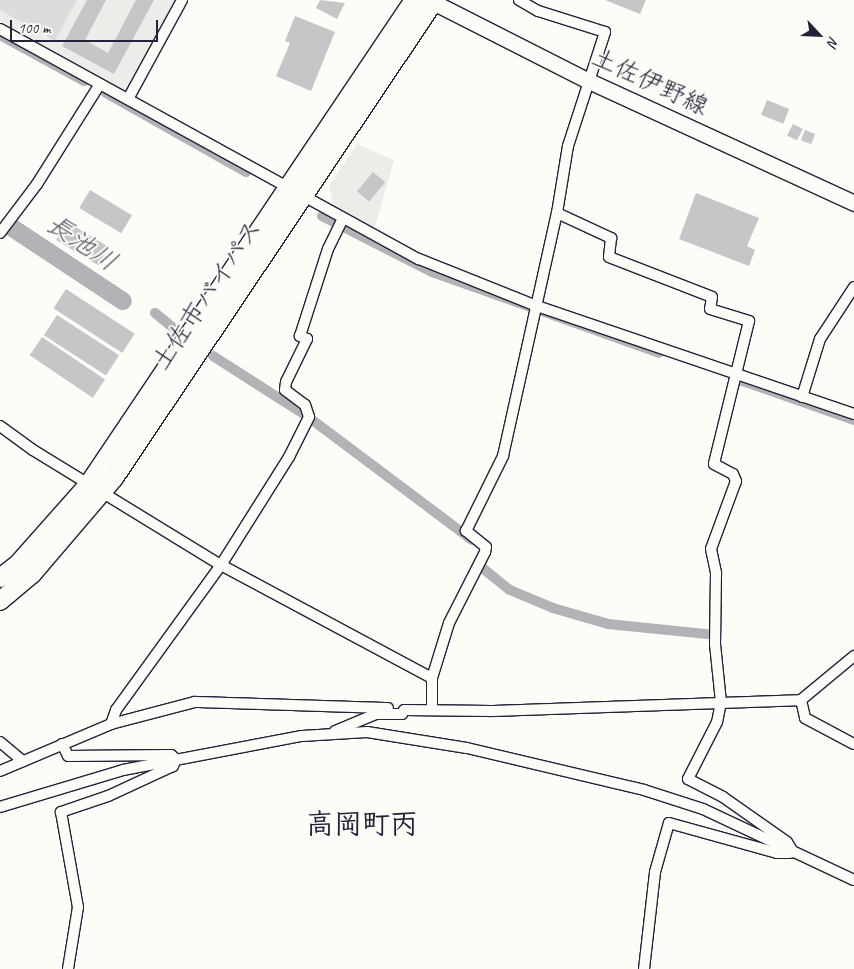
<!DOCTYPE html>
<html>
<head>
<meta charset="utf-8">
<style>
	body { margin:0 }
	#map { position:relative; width:854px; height:969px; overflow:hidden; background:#fdfcf7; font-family:Caveat,"Klee One",sans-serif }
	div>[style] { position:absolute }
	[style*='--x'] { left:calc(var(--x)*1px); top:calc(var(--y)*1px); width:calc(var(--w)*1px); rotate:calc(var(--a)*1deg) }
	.built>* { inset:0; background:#ecece9 }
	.green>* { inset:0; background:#dddcdb }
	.canal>* { height:10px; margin:-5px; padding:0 5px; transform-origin:5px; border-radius:5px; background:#b2b2b7 }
	.river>* { height:18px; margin:-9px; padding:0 9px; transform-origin:9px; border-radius:9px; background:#b2b2b7 }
	.building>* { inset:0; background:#c6c6c8; transform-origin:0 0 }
	.roads { filter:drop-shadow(1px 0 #22223b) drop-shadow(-1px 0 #22223b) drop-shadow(0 1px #22223b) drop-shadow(0 -1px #22223b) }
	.street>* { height:10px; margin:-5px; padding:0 5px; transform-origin:5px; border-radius:5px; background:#fdfcf7 }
	.primary>* { height:15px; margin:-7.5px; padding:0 7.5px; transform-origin:7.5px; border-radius:7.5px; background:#fdfcf7 }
	.highway>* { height:18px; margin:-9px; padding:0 9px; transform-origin:9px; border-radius:9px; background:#fdfcf7 }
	span { translate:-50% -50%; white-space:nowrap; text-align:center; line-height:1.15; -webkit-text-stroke:4px #fdfcf7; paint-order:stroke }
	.street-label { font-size:25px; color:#22223b }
	.water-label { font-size:26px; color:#545466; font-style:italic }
	.quarter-label { font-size:28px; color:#22223b; font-weight:700 }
	.north { position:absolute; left:794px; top:10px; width:50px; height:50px; -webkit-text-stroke:4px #fdfcf7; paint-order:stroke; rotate:115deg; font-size:14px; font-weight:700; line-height:20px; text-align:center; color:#22223b }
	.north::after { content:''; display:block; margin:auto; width:18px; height:22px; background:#22223b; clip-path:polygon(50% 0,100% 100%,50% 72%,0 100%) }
	.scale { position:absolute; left:10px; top:20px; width:148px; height:22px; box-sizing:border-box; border:2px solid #22223b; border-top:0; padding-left:6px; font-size:15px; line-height:18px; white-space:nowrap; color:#22223b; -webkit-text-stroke:4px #fdfcf7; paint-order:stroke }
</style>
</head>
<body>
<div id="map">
	<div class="built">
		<div style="clip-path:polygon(0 0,176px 0,125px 91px,0 21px)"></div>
		<div style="clip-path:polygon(357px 144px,394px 160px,374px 230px,334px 209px,329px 186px)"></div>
	</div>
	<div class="green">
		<div style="clip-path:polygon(0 0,77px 0,55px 41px,0 10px)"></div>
	</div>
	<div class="canal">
		<div style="--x:0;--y:35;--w:96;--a:28.7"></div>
		<div style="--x:106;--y:93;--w:161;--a:29.4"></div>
		<div style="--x:322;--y:216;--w:123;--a:27"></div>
		<div style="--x:432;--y:272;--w:241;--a:19.6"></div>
		<div style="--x:155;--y:313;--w:22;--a:39"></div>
		<div style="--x:213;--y:356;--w:112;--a:32.6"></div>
		<div style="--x:737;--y:379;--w:124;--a:19.3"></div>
		<div style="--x:311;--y:419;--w:201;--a:36.9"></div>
		<div style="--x:480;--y:566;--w:38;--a:39"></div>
		<div style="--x:510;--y:590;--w:47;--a:22.7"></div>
		<div style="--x:553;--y:608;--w:57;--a:16.2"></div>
		<div style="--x:608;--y:624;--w:100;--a:5.8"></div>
	</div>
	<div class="river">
		<div style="--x:11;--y:227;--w:134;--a:33.5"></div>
	</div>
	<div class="building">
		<div style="clip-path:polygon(87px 0,106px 0,85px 40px,108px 53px,136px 0,154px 0,114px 74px,62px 46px)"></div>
		<div style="clip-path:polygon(320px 0,345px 3px,337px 19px,316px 8px)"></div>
		<div style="clip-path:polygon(605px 0,646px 0,640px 14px)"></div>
		<div style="clip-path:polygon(295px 16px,335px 32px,311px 91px,276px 76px,290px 43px,285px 41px)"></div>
		<div style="left:767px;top:100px;width:24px;height:16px;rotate:22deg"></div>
		<div style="left:793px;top:124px;width:11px;height:13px;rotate:27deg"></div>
		<div style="left:805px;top:130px;width:11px;height:11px;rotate:22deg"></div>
		<div style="left:373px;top:172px;width:16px;height:25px;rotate:40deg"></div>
		<div style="left:90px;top:190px;width:49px;height:21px;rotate:31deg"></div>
		<div style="clip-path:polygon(696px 193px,759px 218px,747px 246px,755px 250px,749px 266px,679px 239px)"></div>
		<div style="left:67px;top:222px;width:49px;height:21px;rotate:31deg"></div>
		<div style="left:66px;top:289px;width:82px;height:23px;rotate:33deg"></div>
		<div style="left:57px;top:315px;width:74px;height:24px;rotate:33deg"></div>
		<div style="left:42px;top:337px;width:76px;height:22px;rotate:34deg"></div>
	</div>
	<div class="roads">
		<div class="street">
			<div style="--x:0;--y:29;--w:478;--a:28.8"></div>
			<div style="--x:419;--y:259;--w:124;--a:21.8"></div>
			<div style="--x:534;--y:305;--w:338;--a:18.8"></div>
			<div style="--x:128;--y:99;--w:113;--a:-61.4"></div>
			<div style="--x:557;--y:213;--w:60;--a:24.8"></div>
			<div style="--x:611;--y:238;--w:19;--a:96"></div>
			<div style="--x:609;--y:257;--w:110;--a:21.2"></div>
			<div style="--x:712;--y:297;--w:12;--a:99"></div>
			<div style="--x:710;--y:309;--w:41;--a:17.1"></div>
			<div style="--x:749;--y:321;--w:147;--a:103.8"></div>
			<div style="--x:714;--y:464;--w:21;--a:28"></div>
			<div style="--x:733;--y:474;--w:8;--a:67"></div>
			<div style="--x:736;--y:481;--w:72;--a:110.2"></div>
			<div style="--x:711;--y:549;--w:25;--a:78"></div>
			<div style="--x:716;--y:573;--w:71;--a:90.8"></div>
			<div style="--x:715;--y:644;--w:58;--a:84.1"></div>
			<div style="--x:721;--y:702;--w:20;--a:101"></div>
			<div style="--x:717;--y:722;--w:64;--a:117"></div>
			<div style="--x:688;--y:779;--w:39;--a:27"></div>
			<div style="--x:723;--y:797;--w:78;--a:35.1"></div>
			<div style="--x:787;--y:842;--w:12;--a:59"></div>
			<div style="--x:0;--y:233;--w:61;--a:-52.9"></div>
			<div style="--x:37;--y:184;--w:118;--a:-57.8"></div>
			<div style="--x:802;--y:397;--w:61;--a:-72.8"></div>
			<div style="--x:820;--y:339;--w:62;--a:-56.8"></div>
			<div style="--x:0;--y:426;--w:41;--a:36"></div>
			<div style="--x:33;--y:450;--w:220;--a:31.5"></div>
			<div style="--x:221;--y:565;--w:239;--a:28.2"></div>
			<div style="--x:432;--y:678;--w:32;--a:90"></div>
			<div style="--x:432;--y:678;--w:58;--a:-72.8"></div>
			<div style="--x:449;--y:623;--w:80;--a:-63.1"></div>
			<div style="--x:485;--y:552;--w:5;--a:-79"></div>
			<div style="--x:486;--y:547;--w:26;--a:-141"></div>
			<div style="--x:466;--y:531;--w:84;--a:-63.7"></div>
			<div style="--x:503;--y:456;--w:249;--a:-77.5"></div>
			<div style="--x:557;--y:213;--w:68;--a:-80.7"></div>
			<div style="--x:568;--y:146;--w:120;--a:-72"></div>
			<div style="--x:605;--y:32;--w:70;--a:-162.6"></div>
			<div style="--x:538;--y:11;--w:22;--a:-150"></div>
			<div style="--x:801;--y:700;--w:18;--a:77"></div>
			<div style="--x:805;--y:718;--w:55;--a:28"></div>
			<div style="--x:111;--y:724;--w:15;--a:-70"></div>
			<div style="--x:116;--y:710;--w:179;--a:-54.1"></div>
			<div style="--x:221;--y:565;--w:128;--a:-57.8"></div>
			<div style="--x:289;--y:457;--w:45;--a:-63.4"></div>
			<div style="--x:309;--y:417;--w:13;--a:-108"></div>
			<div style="--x:305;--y:405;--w:25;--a:-143"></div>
			<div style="--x:285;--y:390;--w:8;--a:-83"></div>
			<div style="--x:286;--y:382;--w:48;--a:-64"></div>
			<div style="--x:307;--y:339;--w:8;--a:-157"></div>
			<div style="--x:300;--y:336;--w:91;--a:-72.2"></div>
			<div style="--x:328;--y:249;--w:32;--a:-64"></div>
			<div style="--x:335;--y:731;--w:44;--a:-22.5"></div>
			<div style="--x:376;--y:714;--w:26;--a:0"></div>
			<div style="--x:402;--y:714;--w:4;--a:-63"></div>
			<div style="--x:404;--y:710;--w:87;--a:0.7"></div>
			<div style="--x:491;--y:711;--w:310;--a:-2"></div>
			<div style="--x:801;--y:700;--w:69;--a:-39.7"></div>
			<div style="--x:0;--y:742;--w:30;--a:40"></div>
			<div style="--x:62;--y:744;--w:13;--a:63"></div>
			<div style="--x:68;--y:756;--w:103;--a:-0.6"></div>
			<div style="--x:171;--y:755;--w:6;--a:39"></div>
			<div style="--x:176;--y:759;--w:8;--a:113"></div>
			<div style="--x:173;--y:766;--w:72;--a:155.2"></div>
			<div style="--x:108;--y:796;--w:50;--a:161.2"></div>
			<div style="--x:61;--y:812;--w:97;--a:79.9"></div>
			<div style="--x:78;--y:907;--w:63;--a:99.2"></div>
			<div style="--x:0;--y:771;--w:121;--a:-22.9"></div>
			<div style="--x:111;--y:724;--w:87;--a:-14.7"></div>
			<div style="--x:195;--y:702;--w:193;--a:1.8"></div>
			<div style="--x:0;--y:807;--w:128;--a:-16.7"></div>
			<div style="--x:123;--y:770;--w:182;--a:-10.8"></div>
			<div style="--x:302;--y:736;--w:65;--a:-3.5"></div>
			<div style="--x:367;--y:732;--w:101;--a:9.1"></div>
			<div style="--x:467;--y:748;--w:182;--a:13.3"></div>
			<div style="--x:644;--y:790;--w:62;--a:17.9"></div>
			<div style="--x:703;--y:809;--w:167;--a:25.2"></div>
			<div style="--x:644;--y:969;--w:98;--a:-83.5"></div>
			<div style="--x:655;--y:872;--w:51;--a:-74.1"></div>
			<div style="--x:669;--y:823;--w:112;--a:15.5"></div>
			<div style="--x:777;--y:853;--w:13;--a:0"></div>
		</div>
		<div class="primary">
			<div style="--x:429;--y:0;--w:179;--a:26.9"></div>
			<div style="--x:589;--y:81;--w:292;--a:24.7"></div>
		</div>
		<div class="highway">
			<div style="--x:0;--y:578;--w:23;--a:-38"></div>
			<div style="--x:18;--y:564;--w:106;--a:-48.5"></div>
			<div style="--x:88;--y:485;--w:584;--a:-56.09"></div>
			<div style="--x:0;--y:601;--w:42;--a:-40.2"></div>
			<div style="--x:32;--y:574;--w:126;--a:-49.5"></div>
			<div style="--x:114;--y:478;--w:576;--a:-56.12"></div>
		</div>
	</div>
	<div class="street-label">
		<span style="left:650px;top:82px;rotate:25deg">土佐伊野線</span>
		<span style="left:207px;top:295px;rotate:-56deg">土佐市バイパス</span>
	</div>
	<div class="water-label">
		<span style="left:82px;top:243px;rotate:34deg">長池川</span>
	</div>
	<div class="quarter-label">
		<span style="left:362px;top:824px">高岡町丙</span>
	</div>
	<div class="north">N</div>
	<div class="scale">100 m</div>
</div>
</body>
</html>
